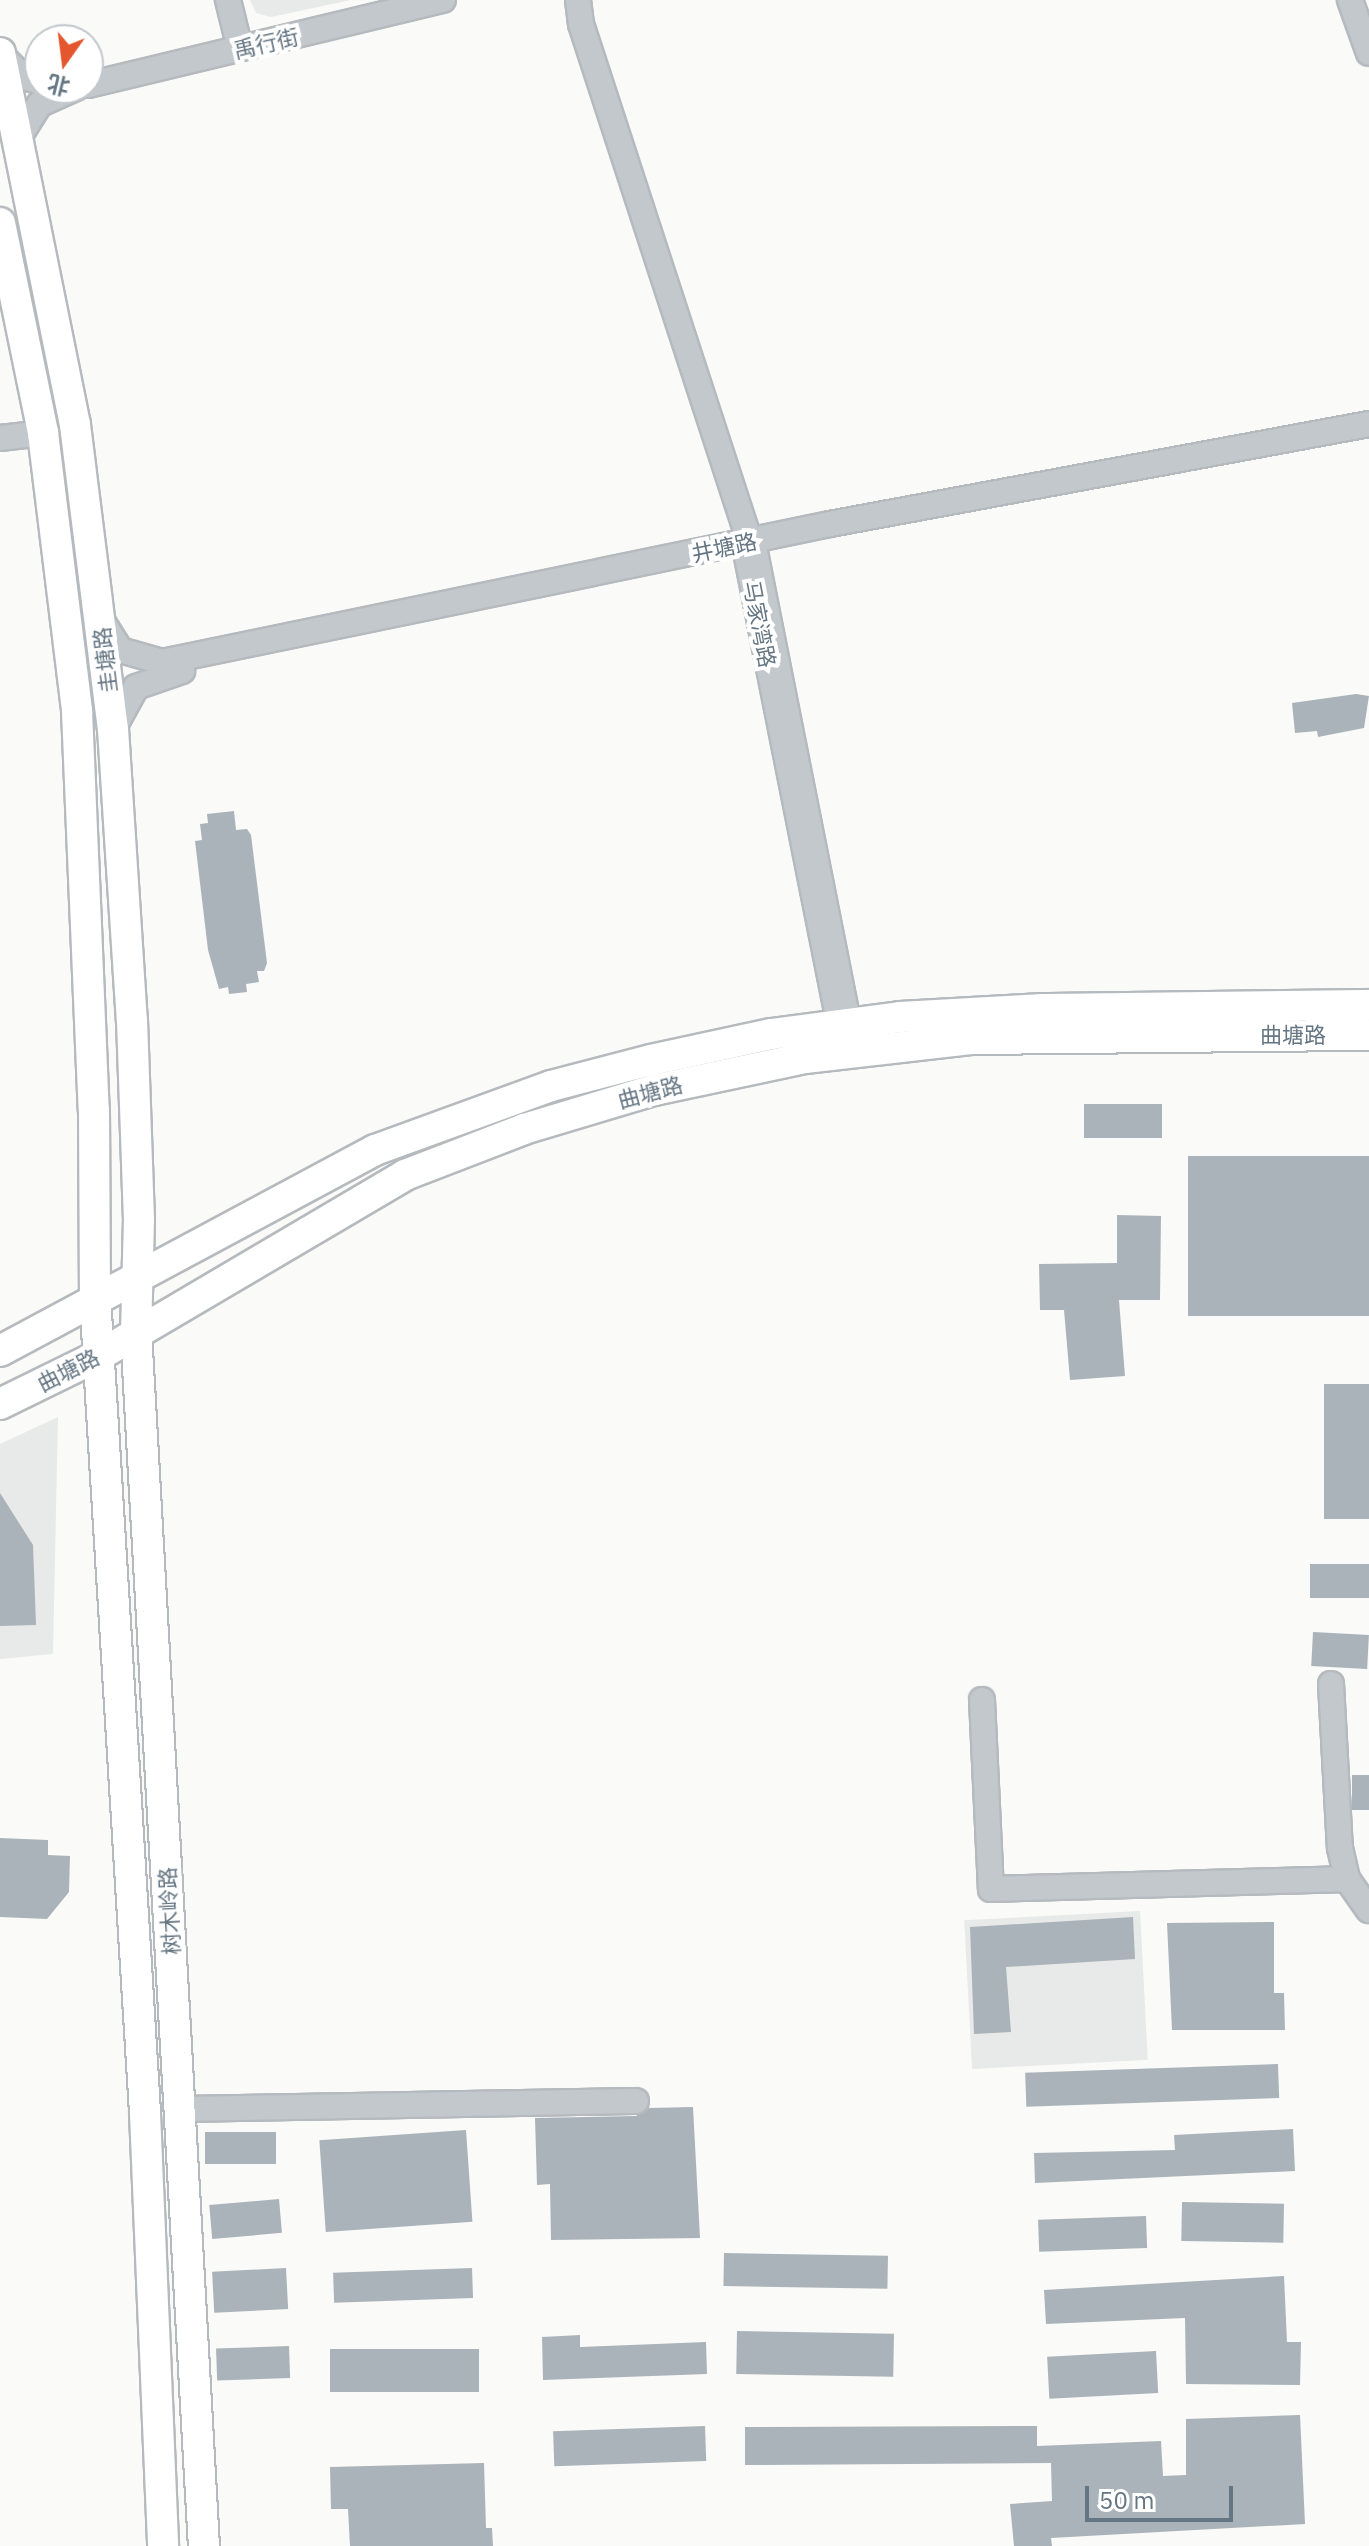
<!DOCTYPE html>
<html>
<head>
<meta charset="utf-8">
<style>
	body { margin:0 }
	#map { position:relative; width:1369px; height:2546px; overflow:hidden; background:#fafaf8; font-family:"IBM Plex Sans","Noto Sans SC",sans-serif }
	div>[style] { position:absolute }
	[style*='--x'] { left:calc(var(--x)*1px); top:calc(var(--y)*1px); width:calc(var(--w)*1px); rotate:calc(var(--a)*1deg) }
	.built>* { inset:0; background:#e8e9e9; transform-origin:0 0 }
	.building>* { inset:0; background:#aab3b9; transform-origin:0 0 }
	.roads { filter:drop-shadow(2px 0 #b5babe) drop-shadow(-2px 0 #b5babe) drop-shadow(0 2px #b5babe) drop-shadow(0 -2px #b5babe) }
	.minor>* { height:24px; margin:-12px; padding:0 12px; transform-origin:12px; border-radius:12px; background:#c3c8cc }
	.major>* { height:30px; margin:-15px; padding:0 15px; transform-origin:15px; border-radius:15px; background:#fff }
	span { translate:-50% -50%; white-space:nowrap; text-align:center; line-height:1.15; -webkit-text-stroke:8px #fff; paint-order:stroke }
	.street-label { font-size:22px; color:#657683 }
	.north { position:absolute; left:24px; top:24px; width:80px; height:80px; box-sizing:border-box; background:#fff; border:2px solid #c1c8cd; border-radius:50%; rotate:194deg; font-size:22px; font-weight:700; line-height:32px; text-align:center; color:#657683 }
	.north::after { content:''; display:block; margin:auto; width:28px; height:36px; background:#e4572e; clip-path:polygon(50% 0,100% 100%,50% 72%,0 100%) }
	.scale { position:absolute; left:1085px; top:2486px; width:148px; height:36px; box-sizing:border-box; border:4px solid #657683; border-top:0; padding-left:10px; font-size:24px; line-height:28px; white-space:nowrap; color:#657683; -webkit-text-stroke:6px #fff; paint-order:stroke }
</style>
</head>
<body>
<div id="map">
	<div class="built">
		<div style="clip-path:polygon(250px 0,351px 0,271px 17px,256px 13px)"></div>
		<div style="clip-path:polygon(58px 1417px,53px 1654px,0 1659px,0 1444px)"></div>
		<div style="left:1140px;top:1911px;width:149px;height:176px;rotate:87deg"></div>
	</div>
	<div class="building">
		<div style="clip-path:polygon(1356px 694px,1369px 696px,1364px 728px,1318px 737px,1317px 731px,1295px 733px,1292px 703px)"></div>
		<div style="clip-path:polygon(234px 811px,236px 830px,247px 829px,251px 835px,267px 963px,264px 971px,257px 971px,259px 982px,246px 984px,247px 992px,229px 994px,228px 987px,219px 989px,208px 950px,195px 841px,202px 840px,200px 824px,208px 823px,207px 814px)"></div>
		<div style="left:1084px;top:1104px;width:78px;height:34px"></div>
		<div style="left:1369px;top:1156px;width:160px;height:181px;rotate:90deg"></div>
		<div style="clip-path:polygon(1117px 1215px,1161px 1216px,1160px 1300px,1119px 1300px,1125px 1376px,1070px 1380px,1064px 1310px,1040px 1310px,1039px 1264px,1117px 1263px)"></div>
		<div style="left:1369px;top:1384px;width:135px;height:45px;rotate:90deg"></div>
		<div style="clip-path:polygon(0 1493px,33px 1545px,36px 1625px,0 1626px)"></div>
		<div style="left:1369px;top:1564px;width:34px;height:59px;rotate:90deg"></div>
		<div style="left:1313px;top:1632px;width:56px;height:34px;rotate:3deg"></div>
		<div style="left:1352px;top:1775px;width:17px;height:35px"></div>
		<div style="clip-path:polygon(0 1838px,48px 1840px,48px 1855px,70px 1856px,69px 1892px,47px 1919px,0 1917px)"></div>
		<div style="clip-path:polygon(1133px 1917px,1135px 1959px,1006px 1967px,1011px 2032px,974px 2034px,970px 1927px)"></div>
		<div style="clip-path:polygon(1274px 1922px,1274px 1993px,1284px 1993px,1285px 2030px,1172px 2030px,1167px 1923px)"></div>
		<div style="left:1278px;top:2064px;width:34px;height:253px;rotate:88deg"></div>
		<div style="clip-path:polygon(693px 2107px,700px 2238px,551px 2240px,550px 2184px,537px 2185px,535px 2118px,636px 2116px,649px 2108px)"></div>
		<div style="clip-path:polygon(1293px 2129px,1295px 2171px,1035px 2183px,1034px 2153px,1175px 2150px,1174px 2135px)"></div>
		<div style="left:466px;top:2130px;width:92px;height:147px;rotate:86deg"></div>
		<div style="left:205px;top:2132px;width:71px;height:32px"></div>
		<div style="left:279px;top:2199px;width:34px;height:70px;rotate:85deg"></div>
		<div style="left:1182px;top:2202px;width:102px;height:39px;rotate:1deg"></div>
		<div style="left:1146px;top:2216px;width:32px;height:108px;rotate:88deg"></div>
		<div style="left:724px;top:2253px;width:164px;height:33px;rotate:1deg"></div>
		<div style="left:286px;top:2268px;width:41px;height:74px;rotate:87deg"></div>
		<div style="left:472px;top:2268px;width:30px;height:139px;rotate:88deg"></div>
		<div style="clip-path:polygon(1284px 2276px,1287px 2342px,1301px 2342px,1300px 2385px,1186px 2384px,1185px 2318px,1046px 2324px,1044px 2290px)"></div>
		<div style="left:737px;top:2331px;width:157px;height:43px;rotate:1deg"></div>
		<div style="clip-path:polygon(580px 2335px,580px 2347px,706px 2342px,707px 2374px,543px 2380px,542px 2337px)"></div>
		<div style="left:289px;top:2346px;width:32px;height:73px;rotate:88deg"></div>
		<div style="left:479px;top:2349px;width:43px;height:149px;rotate:90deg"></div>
		<div style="left:1156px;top:2351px;width:42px;height:109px;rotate:87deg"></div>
		<div style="clip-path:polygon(1300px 2415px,1305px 2524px,1051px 2538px,1052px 2546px,1014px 2546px,1010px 2504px,1052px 2501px,1051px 2463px,745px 2465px,745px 2427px,1037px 2426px,1037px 2446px,1161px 2441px,1163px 2476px,1186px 2475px,1186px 2419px)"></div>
		<div style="left:705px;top:2426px;width:35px;height:152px;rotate:88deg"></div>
		<div style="clip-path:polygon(484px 2463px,486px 2528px,492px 2528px,493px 2546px,350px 2546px,348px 2509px,331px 2509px,330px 2467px)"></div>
	</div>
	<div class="roads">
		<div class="minor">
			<div style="--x:228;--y:0;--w:50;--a:76.2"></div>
			<div style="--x:578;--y:0;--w:24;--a:83"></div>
			<div style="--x:581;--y:24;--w:532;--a:71.94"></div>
			<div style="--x:1350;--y:0;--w:56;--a:70.3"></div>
			<div style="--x:1;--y:55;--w:30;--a:45"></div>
			<div style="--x:22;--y:76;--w:19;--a:18"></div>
			<div style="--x:88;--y:85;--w:365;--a:-13.5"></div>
			<div style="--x:19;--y:137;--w:39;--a:-58"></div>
			<div style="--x:40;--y:104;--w:39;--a:-24"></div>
			<div style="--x:0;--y:438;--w:43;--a:-6.6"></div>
			<div style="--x:102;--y:621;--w:34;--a:58"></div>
			<div style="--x:120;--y:650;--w:44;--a:15.9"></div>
			<div style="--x:162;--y:662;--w:682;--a:-11.67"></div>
			<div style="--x:830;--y:524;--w:548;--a:-10.51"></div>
			<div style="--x:113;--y:729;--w:48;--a:-61.3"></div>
			<div style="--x:136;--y:687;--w:49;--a:-19.2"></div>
			<div style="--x:843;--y:1042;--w:510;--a:-101.2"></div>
			<div style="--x:744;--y:542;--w:12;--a:-81"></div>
			<div style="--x:746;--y:530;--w:24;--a:68"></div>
			<div style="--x:755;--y:552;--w:498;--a:78.8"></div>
			<div style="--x:1331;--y:1684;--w:164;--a:86.9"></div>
			<div style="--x:1340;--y:1848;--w:32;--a:77"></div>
			<div style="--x:1347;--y:1879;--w:38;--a:55"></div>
			<div style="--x:982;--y:1700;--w:189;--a:87.3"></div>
			<div style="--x:991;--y:1889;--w:356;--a:-1.6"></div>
			<div style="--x:180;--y:2109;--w:456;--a:-1"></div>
		</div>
		<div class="major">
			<div style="--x:0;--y:53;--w:379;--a:78.6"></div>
			<div style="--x:75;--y:425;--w:306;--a:82.9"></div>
			<div style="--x:113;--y:729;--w:292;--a:86.3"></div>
			<div style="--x:132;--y:1020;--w:199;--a:88"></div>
			<div style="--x:139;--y:1219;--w:112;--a:91.5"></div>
			<div style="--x:136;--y:1331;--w:1217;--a:86.8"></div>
			<div style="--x:0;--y:223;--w:214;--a:78.4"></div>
			<div style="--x:43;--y:433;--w:280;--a:83"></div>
			<div style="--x:77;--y:711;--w:399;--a:87.6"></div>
			<div style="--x:94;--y:1110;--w:187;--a:89.7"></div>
			<div style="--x:95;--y:1297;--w:818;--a:86.49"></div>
			<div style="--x:145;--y:2113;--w:433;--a:87.6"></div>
			<div style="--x:0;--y:1351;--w:425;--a:-28.2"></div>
			<div style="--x:375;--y:1150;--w:187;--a:-20"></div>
			<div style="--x:551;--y:1086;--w:103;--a:-14.6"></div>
			<div style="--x:651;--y:1060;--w:123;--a:-12.2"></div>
			<div style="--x:771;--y:1034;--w:130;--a:-7.5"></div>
			<div style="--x:900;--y:1017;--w:143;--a:-3.2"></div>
			<div style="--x:1043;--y:1009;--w:326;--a:-0.7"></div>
			<div style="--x:0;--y:1404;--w:109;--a:-26.1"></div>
			<div style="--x:98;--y:1356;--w:356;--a:-30.5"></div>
			<div style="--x:405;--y:1175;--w:128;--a:-21.1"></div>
			<div style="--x:524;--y:1129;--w:136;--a:-16.7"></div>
			<div style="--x:654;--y:1090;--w:154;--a:-12"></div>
			<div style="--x:805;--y:1058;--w:169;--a:-6.5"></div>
			<div style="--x:973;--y:1039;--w:396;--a:-0.6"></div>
		</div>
	</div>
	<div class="street-label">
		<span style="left:266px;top:43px;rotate:-13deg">禹行街</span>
		<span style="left:724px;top:547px;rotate:-12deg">井塘路</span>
		<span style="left:760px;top:624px;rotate:79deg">马家湾路</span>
		<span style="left:105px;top:660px;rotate:-97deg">圭塘路</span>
		<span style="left:1293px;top:1035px">曲塘路</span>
		<span style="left:650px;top:1092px;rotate:-15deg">曲塘路</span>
		<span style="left:68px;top:1370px;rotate:-27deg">曲塘路</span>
		<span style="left:169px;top:1911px;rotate:-93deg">树木岭路</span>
	</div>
	<div class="north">北</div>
	<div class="scale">50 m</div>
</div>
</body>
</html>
